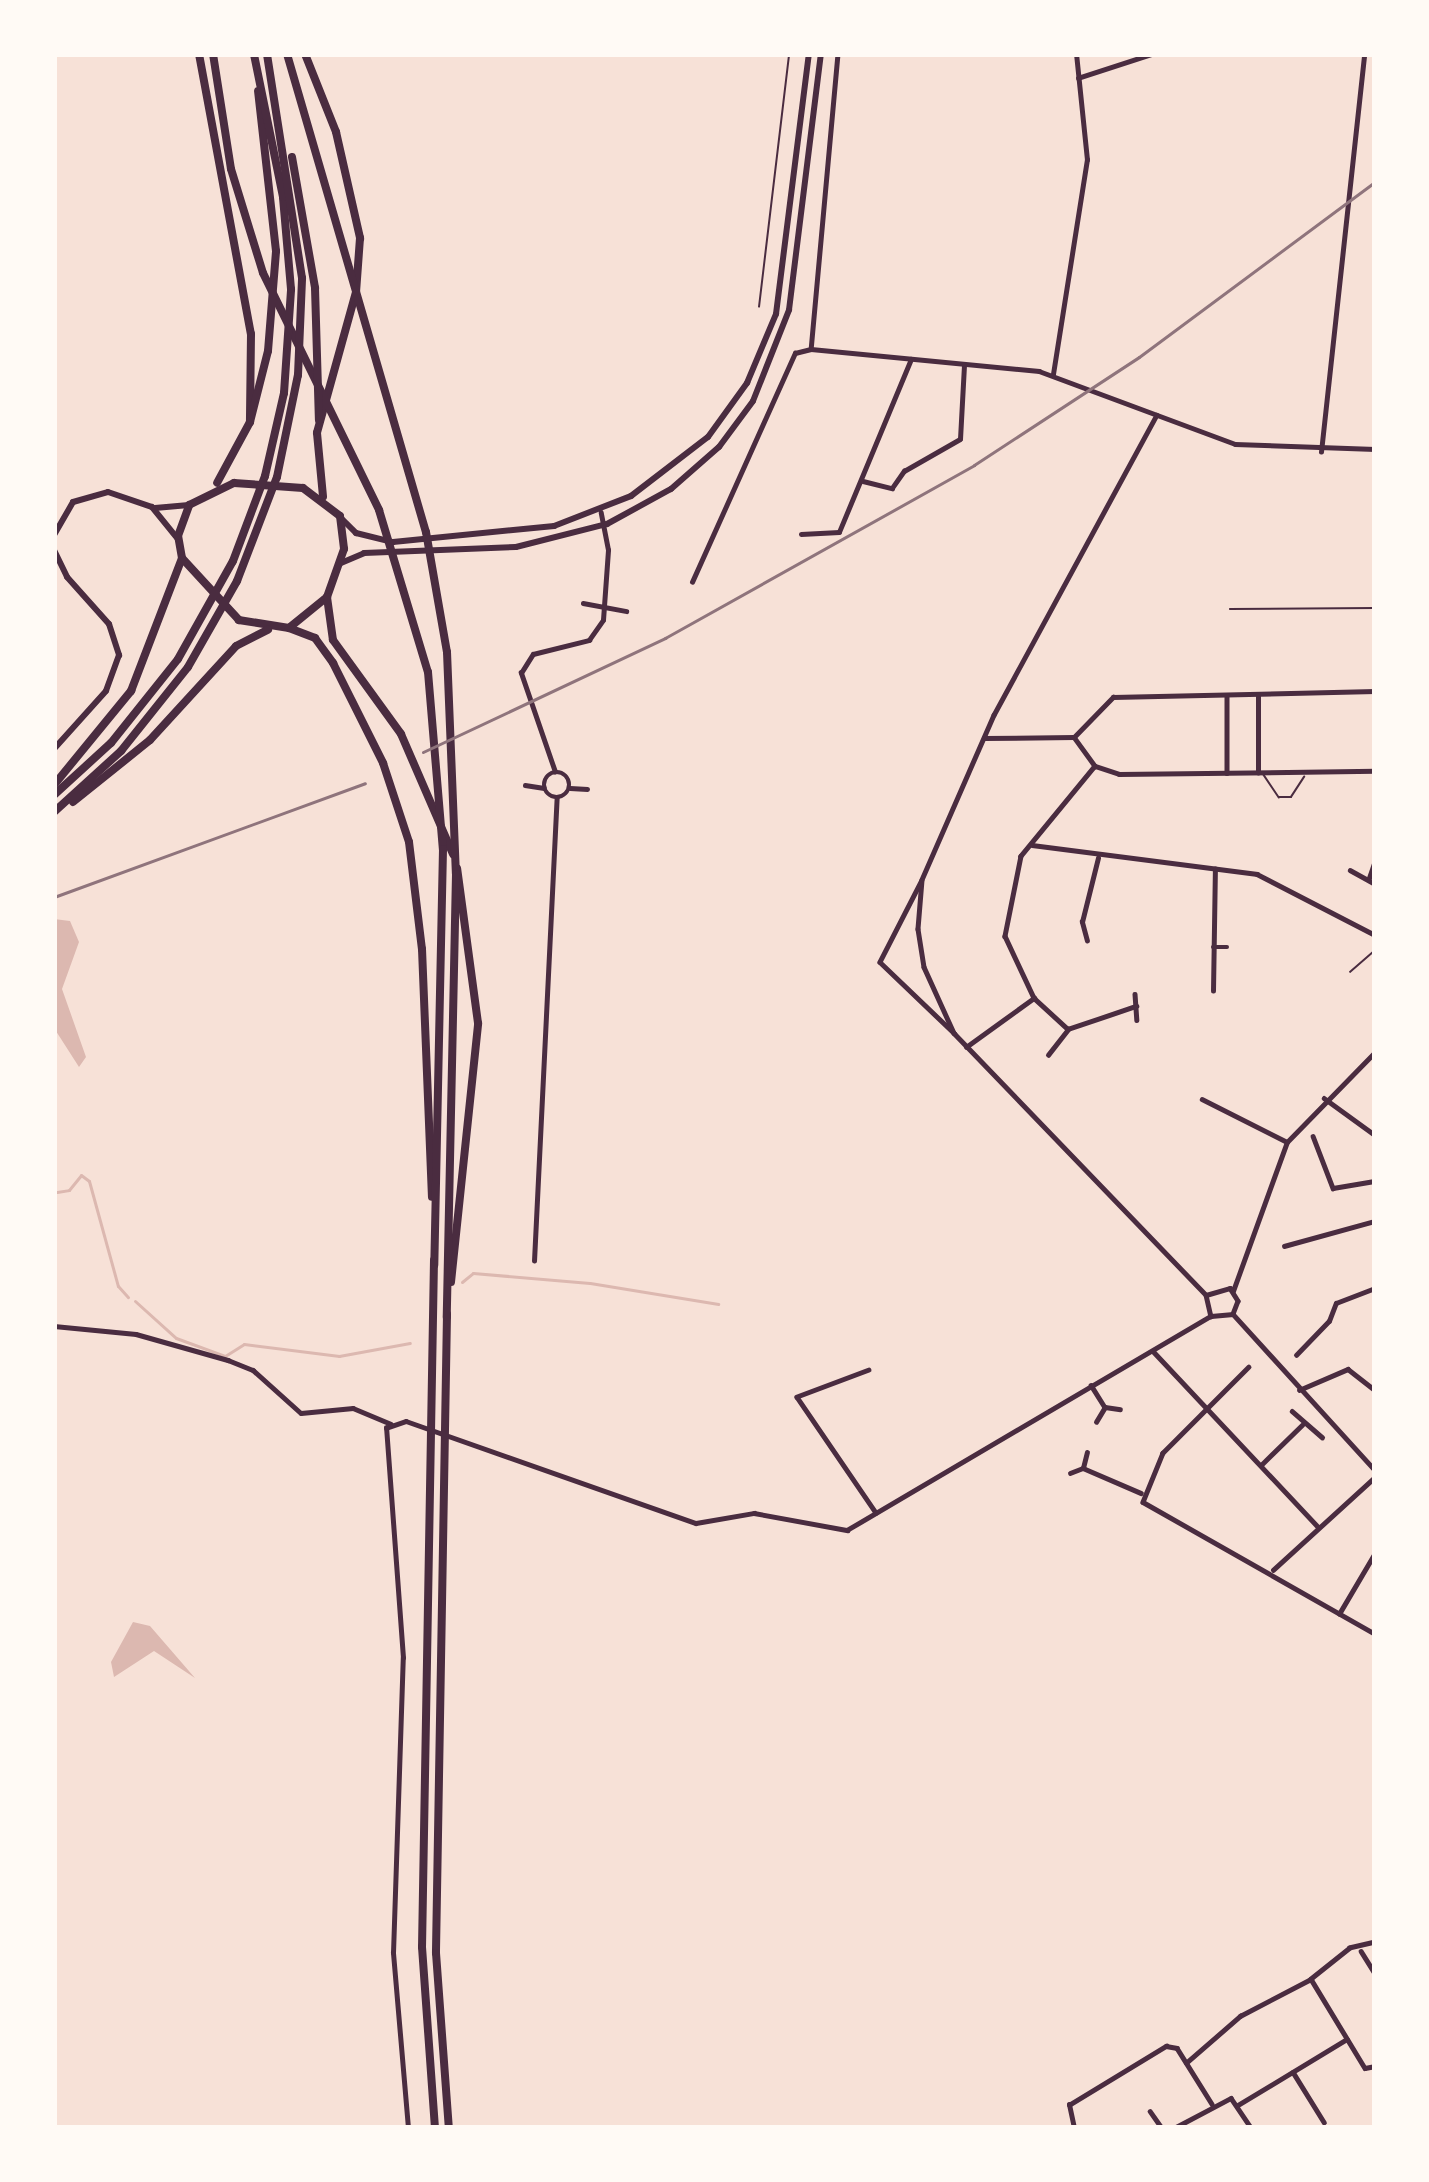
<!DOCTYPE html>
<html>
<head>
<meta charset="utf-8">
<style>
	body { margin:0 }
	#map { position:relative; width:1429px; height:2182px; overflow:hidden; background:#f7e1d7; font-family:Figtree,sans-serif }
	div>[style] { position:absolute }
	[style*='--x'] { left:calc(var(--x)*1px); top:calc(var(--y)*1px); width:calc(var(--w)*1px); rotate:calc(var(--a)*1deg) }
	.water>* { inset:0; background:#dcb8b0 }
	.stream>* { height:3px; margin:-1.5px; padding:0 1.5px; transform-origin:1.5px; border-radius:1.5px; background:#dcb8b0 }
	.service>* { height:1.5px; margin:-0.75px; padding:0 0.75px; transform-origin:0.75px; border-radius:0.75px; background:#4a2c40 }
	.minor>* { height:4.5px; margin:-2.25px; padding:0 2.25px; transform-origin:2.25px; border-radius:2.25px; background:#4a2c40 }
	.minor>.ring { margin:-2.25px; padding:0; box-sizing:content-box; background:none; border:4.5px solid #4a2c40; border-radius:50% }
	.tertiary>* { height:4.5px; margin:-2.25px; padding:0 2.25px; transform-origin:2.25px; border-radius:2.25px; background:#4a2c40 }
	.primary>* { height:6px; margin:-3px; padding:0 3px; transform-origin:3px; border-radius:3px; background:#4a2c40 }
	.trunk>* { height:8px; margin:-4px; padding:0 4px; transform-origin:4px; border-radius:4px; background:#4a2c40 }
	.motorway>* { height:8px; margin:-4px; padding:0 4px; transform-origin:4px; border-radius:4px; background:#4a2c40 }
	.rail>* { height:3px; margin:-1.5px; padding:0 1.5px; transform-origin:1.5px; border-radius:1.5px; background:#8f747c }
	span { translate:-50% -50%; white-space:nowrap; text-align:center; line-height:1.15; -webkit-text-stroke:12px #fffaf5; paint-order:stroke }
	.frame { position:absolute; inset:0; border:57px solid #fffaf5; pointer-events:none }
</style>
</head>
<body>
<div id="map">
	<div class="water">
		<div style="clip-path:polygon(54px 919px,70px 921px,79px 942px,62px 989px,86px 1057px,79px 1067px,54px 1028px)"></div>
		<div style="clip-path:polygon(133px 1622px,150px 1626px,195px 1678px,154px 1651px,114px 1677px,111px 1662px)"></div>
	</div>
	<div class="stream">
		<div style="--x:57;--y:1192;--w:12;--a:-9"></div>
		<div style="--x:69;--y:1190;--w:19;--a:-51"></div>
		<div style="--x:81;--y:1175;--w:10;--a:37"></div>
		<div style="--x:89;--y:1181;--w:109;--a:74.6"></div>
		<div style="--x:118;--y:1286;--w:15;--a:48"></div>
		<div style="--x:462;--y:1282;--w:14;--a:-39"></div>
		<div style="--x:473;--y:1273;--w:117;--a:4.9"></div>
		<div style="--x:590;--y:1283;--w:130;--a:9.3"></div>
		<div style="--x:135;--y:1301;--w:55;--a:42.1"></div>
		<div style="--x:176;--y:1338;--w:52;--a:20.2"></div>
		<div style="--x:225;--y:1356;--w:22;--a:-32"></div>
		<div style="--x:244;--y:1344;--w:96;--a:7.2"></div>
		<div style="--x:339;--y:1356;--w:72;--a:-10.4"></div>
	</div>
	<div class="service">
		<div style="--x:759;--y:307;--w:255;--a:-83.2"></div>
		<div style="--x:1230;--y:609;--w:145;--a:-0.4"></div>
		<div style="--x:1264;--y:775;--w:27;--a:56"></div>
		<div style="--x:1279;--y:797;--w:12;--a:0"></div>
		<div style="--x:1291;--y:797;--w:24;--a:-57"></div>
		<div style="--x:1350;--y:972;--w:33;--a:-41"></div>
	</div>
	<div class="minor">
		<div style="--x:1078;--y:78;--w:78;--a:-18"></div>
		<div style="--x:1053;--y:374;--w:217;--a:-81"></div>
		<div style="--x:1087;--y:160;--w:107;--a:-95.9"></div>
		<div style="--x:1321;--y:452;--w:400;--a:-83.8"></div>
		<div style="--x:863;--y:481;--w:30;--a:14"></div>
		<div style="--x:892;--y:488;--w:21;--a:-55"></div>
		<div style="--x:904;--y:471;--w:64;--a:-29.7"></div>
		<div style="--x:960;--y:439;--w:74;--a:-86.9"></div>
		<div style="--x:801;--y:534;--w:38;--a:-3"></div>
		<div style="--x:839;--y:532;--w:187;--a:-67.4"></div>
		<div style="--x:692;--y:582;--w:251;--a:-65.8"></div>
		<div style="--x:795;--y:353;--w:16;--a:-14"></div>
		<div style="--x:583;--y:603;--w:44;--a:10.5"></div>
		<div style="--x:1227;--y:696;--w:77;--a:90"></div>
		<div style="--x:1074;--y:737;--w:56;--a:-45.7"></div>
		<div style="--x:1113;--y:697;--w:262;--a:-1.3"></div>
		<div style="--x:1074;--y:737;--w:36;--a:54"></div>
		<div style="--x:1095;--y:766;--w:25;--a:18"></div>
		<div style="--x:1119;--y:774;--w:256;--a:-0.7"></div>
		<div style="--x:984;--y:738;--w:90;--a:-0.6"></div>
		<div style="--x:1095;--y:766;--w:117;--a:129.4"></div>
		<div style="--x:1021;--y:856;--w:82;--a:101.3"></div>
		<div style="--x:1005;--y:936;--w:68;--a:64.9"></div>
		<div style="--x:1034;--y:998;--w:46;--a:42.4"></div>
		<div style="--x:1068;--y:1029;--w:72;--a:-18.7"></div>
		<div class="ring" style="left:544px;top:772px;width:21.5px;height:21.5px"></div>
		<div style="--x:555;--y:772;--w:105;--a:-109"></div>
		<div style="--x:521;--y:673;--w:22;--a:-58"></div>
		<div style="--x:533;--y:654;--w:58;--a:-14"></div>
		<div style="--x:589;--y:640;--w:24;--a:-55"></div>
		<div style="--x:603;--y:620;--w:70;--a:-85.9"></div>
		<div style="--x:608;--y:550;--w:38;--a:-101"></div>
		<div style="--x:1258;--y:773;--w:78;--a:-90"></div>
		<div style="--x:525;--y:785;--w:19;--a:9"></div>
		<div style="--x:570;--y:788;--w:17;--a:3"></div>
		<div style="--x:1374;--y:829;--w:1;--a:0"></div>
		<div style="--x:1032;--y:845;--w:227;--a:7.3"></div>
		<div style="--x:1257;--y:874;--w:133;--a:27.3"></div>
		<div style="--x:1350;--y:870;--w:29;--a:29"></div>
		<div style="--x:1369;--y:878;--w:18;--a:-71"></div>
		<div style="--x:921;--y:882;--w:90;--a:117.1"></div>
		<div style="--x:880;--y:962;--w:103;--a:43.8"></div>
		<div style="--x:1087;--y:941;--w:20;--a:-105"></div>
		<div style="--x:1082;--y:922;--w:66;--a:-76"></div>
		<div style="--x:1213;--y:947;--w:14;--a:0"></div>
		<div style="--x:1213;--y:991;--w:122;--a:-89.1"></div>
		<div style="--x:1135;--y:994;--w:26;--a:86"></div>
		<div style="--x:966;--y:1047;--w:84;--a:-35.8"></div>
		<div style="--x:1048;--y:1055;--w:33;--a:-52"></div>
		<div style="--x:1324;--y:1098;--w:63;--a:36"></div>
		<div style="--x:1202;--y:1099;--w:95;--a:26.8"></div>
		<div style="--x:1313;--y:1136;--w:56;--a:69"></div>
		<div style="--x:1333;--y:1188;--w:43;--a:-9.5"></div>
		<div style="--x:1284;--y:1246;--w:94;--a:-15.4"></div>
		<div style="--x:534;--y:1261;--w:464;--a:-87.2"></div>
		<div style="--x:54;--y:1326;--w:82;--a:5.6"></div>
		<div style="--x:136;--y:1334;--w:96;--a:15.8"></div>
		<div style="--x:228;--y:1360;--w:27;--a:22"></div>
		<div style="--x:253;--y:1370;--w:64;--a:41.9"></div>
		<div style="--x:301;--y:1413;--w:52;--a:-5.5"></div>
		<div style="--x:353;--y:1408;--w:41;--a:22.8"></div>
		<div style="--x:1153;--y:1351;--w:241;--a:46.8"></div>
		<div style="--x:1296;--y:1355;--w:47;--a:-45.9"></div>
		<div style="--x:1329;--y:1321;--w:19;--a:-69"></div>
		<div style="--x:1336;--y:1303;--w:42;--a:-21"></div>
		<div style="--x:1249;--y:1367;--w:122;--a:135"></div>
		<div style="--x:1163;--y:1453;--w:53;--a:112.2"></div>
		<div style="--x:1143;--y:1502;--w:267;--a:29.6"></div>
		<div style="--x:869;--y:1370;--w:77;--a:159.4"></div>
		<div style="--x:797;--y:1397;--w:140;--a:55.7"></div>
		<div style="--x:1091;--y:1385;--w:25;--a:58"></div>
		<div style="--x:1299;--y:1390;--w:53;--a:-23.2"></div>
		<div style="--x:1348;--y:1369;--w:34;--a:38"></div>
		<div style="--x:1292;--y:1411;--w:40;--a:41"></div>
		<div style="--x:1096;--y:1422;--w:17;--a:-59"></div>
		<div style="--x:1105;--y:1407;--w:15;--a:8"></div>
		<div style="--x:1261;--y:1465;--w:57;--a:-44.3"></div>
		<div style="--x:1083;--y:1468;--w:63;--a:23.3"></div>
		<div style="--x:1070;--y:1473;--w:14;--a:-21"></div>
		<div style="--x:1083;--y:1468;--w:16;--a:-76"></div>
		<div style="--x:1273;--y:1570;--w:138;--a:-42.4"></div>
		<div style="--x:1339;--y:1614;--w:71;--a:-59.5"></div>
		<div style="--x:1375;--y:1942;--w:26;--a:167"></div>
		<div style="--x:1350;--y:1948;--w:50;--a:141.5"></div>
		<div style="--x:1311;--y:1979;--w:104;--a:58.8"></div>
		<div style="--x:1365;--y:2068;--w:10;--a:-11"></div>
		<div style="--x:1361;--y:1951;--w:26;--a:58"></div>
		<div style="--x:1186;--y:2063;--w:72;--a:-41"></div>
		<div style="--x:1240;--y:2016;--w:80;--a:-27.5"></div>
		<div style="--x:1293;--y:2072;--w:59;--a:58.2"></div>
		<div style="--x:1238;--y:2105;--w:127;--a:-31.2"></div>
		<div style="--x:1150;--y:2111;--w:21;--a:55"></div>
		<div style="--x:1074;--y:2128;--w:24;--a:-102"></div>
		<div style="--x:1069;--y:2105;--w:114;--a:-31.3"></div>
		<div style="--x:1166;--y:2046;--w:11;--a:10"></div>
		<div style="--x:1177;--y:2048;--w:66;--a:58"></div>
		<div style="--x:1174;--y:2128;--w:64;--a:-27.8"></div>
		<div style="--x:1231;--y:2098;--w:36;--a:56"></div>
	</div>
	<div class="tertiary">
		<div style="--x:838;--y:54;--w:296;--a:95.2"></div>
		<div style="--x:811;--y:349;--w:229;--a:5.5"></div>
		<div style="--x:1039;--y:371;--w:209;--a:20.4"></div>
		<div style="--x:1235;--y:444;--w:140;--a:2"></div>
		<div style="--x:1157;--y:415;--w:341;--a:118.5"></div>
		<div style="--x:994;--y:715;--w:180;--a:113.6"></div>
		<div style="--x:922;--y:880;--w:49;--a:94.7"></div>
		<div style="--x:918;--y:929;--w:38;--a:81"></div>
		<div style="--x:924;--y:967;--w:72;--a:65.6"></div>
		<div style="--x:954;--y:1033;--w:364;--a:46.1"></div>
		<div style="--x:1233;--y:1291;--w:158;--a:-70.1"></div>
		<div style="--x:1287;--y:1142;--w:126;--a:-45.6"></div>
		<div style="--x:1206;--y:1295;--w:25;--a:-16"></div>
		<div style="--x:1230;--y:1288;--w:15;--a:58"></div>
		<div style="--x:1238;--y:1301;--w:14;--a:111"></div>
		<div style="--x:1206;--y:1295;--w:22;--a:77"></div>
		<div style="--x:1211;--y:1316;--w:22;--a:-5"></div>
		<div style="--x:1233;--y:1314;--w:211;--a:47.7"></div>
		<div style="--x:408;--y:2128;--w:176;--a:-94.9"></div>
		<div style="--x:393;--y:1953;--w:295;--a:-88.1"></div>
		<div style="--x:403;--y:1658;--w:231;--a:-94.2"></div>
		<div style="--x:386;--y:1428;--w:21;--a:-19"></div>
		<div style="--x:406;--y:1421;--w:307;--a:19.4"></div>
		<div style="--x:696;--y:1523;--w:59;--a:-9.8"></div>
		<div style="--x:754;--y:1513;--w:95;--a:10.4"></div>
		<div style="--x:847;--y:1530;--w:422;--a:-30.5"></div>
	</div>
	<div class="primary">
		<div style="--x:155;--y:508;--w:34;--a:-5"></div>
		<div style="--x:342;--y:519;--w:20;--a:45"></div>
		<div style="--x:356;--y:533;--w:38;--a:14"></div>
		<div style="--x:393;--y:542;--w:162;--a:-5.7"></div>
		<div style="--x:554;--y:526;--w:83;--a:-21.3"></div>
		<div style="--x:631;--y:496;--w:97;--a:-37.5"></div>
		<div style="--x:708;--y:437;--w:67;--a:-54.2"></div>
		<div style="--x:747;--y:383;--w:75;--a:-67.2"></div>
		<div style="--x:776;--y:314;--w:262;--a:-82.8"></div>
		<div style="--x:54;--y:535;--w:38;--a:-60"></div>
		<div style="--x:73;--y:502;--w:36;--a:-16"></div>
		<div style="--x:108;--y:492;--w:46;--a:18.8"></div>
		<div style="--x:152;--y:507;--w:40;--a:51"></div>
		<div style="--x:54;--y:550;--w:30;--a:64"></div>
		<div style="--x:67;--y:577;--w:63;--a:48.2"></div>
		<div style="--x:109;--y:624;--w:33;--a:72"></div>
		<div style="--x:119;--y:655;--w:38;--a:110"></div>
		<div style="--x:106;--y:691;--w:78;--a:131.9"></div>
		<div style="--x:341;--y:563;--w:25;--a:-23"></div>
		<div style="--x:364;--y:553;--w:152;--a:-2.3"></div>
		<div style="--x:516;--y:547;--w:94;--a:-14.2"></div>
		<div style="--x:607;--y:524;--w:73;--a:-28.7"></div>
		<div style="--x:671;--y:489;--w:64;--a:-41.2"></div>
		<div style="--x:719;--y:447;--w:57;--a:-53.5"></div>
		<div style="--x:753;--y:401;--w:98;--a:-68.4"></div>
		<div style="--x:789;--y:310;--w:258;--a:-82.9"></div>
	</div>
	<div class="trunk">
		<div style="--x:199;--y:54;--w:285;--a:79.5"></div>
		<div style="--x:251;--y:334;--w:88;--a:90.7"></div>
		<div style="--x:250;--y:422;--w:69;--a:118.4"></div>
		<div style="--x:305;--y:54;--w:84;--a:68.3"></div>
		<div style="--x:336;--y:132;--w:109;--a:77.2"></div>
		<div style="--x:360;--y:238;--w:54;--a:94.2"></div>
		<div style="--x:356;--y:292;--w:146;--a:105.5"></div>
		<div style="--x:317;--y:433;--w:64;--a:84.6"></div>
		<div style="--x:234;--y:483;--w:69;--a:4.1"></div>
		<div style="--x:303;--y:488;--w:46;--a:37.1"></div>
		<div style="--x:340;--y:516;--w:33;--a:83"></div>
		<div style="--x:344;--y:549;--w:51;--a:109.5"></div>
		<div style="--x:327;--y:597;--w:49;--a:140.8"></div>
		<div style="--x:289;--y:628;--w:51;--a:-170.9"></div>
		<div style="--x:239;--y:620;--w:84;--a:-132.6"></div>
		<div style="--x:182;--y:558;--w:22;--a:-100"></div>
		<div style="--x:178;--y:536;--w:33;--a:-70"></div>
		<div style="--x:189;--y:505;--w:50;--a:-26.1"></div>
		<div style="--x:327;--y:597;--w:43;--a:82.1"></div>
		<div style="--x:333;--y:640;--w:116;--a:54.1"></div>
		<div style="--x:401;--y:734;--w:131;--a:66.6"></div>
		<div style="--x:289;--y:628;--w:28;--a:21"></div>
		<div style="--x:315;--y:638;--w:31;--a:54"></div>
		<div style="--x:333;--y:663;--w:112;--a:63.4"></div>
		<div style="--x:383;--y:763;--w:83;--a:71.8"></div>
		<div style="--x:409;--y:842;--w:108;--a:83.1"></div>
		<div style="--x:422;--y:949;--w:248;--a:87.7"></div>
		<div style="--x:434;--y:1260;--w:687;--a:91"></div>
		<div style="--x:422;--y:1947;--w:181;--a:85.9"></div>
		<div style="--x:451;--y:1282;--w:260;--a:-84"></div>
		<div style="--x:478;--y:1023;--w:156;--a:-97.7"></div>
		<div style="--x:447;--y:1314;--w:639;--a:90.99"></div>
		<div style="--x:436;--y:1953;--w:175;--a:85.8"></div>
	</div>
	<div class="motorway">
		<div style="--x:213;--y:54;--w:116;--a:81.1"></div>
		<div style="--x:231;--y:169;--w:109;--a:72.9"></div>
		<div style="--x:263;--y:273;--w:264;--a:63.9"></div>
		<div style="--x:379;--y:510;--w:169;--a:73.2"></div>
		<div style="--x:428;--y:672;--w:178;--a:85.2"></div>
		<div style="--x:443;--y:849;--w:416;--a:91.2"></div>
		<div style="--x:287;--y:54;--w:498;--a:73.8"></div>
		<div style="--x:426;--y:532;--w:122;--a:80.1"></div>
		<div style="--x:447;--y:652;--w:222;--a:87.7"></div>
		<div style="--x:456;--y:874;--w:443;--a:91.2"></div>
		<div style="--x:292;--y:157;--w:133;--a:80"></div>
		<div style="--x:315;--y:288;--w:132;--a:88.3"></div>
		<div style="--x:250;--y:422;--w:73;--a:-75.8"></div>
		<div style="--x:268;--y:351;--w:100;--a:-85.4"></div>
		<div style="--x:276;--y:251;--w:161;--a:-96.4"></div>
		<div style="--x:54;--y:785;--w:122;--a:-50.7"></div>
		<div style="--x:131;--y:691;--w:142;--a:-69"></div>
		<div style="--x:54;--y:795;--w:77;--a:-42.4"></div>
		<div style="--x:111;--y:743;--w:107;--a:-51.4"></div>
		<div style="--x:178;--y:659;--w:112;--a:-60.7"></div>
		<div style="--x:233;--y:561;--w:91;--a:-69.4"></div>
		<div style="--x:265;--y:476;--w:85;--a:-77.1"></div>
		<div style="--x:284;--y:393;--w:104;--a:-86.1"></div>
		<div style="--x:291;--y:289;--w:92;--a:-95"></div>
		<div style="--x:283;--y:197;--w:146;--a:-101.5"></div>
		<div style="--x:73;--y:802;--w:99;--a:-38.8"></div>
		<div style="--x:150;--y:740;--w:127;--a:-47.5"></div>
		<div style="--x:236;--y:646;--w:36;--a:-27"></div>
		<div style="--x:54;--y:812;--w:91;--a:-42.3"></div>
		<div style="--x:121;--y:751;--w:107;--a:-51.4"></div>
		<div style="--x:188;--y:667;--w:99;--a:-60.3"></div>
		<div style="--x:237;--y:581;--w:111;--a:-69"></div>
		<div style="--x:277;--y:477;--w:104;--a:-78.4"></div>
		<div style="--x:298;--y:375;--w:97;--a:-87.6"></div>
		<div style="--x:302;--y:278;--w:227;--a:-98.9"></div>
	</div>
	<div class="rail">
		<div style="--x:423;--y:752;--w:268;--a:-25.2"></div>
		<div style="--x:665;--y:638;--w:354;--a:-29.2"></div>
		<div style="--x:974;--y:465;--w:197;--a:-33.2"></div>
		<div style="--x:1139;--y:357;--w:294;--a:-36.6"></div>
		<div style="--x:54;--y:897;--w:331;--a:-20.1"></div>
	</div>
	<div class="frame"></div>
</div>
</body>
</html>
